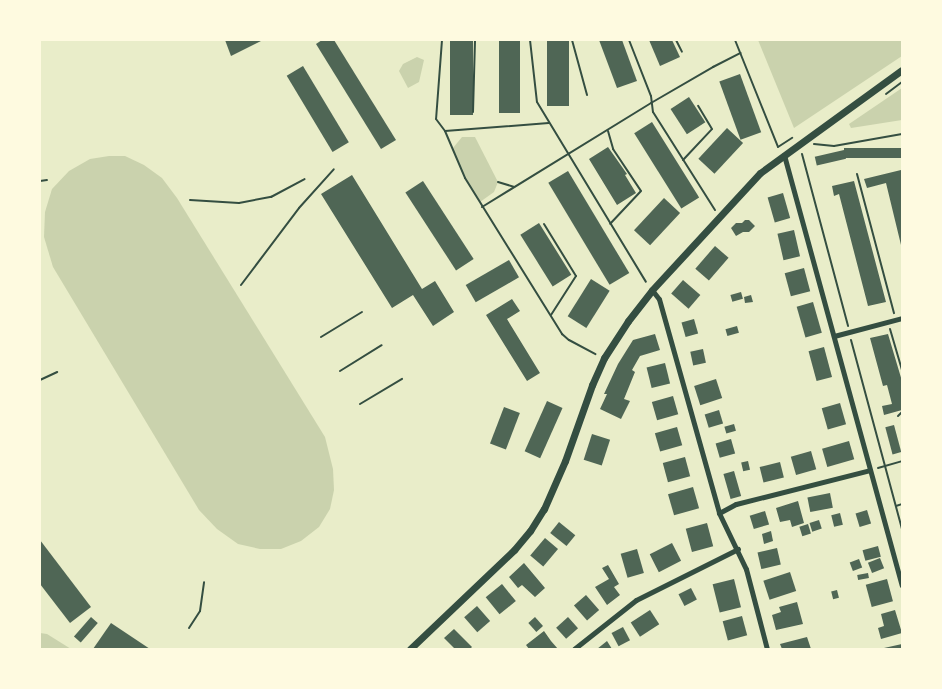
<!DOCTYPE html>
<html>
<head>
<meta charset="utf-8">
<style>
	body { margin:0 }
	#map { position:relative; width:942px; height:689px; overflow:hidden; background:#e9edc9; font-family:"PT Sans Narrow",sans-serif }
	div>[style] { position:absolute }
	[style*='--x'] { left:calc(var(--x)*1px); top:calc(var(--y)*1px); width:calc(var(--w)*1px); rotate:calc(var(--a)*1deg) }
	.green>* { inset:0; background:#cad2ad }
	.building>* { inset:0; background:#4f6655; transform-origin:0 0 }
	.path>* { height:2px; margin:-1px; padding:0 1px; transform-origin:1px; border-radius:1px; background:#344e41 }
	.minor>* { height:5px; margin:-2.5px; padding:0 2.5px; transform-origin:2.5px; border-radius:2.5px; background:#344e41 }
	.tertiary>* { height:7px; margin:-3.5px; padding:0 3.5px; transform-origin:3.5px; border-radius:3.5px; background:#344e41 }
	span { translate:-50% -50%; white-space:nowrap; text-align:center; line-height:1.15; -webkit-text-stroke:5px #fefae0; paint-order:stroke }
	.frame { position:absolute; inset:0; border:41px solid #fefae0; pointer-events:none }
</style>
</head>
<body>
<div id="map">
	<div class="green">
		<div style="clip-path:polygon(758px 40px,902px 40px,902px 56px,794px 128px)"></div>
		<div style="clip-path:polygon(417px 57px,424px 60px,419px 82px,408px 88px,399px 71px,403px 64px)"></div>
		<div style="clip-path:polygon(902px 88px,902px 120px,851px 128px,849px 124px)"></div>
		<div style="clip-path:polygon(462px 137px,475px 137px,498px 182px,494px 192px,480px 202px,465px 178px,453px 148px)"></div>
		<div style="clip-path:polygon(109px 156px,125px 156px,144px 165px,162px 178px,177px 198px,325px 437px,333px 469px,334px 490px,330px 509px,319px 527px,301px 541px,281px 549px,260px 549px,238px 544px,217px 529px,199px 510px,53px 267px,44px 237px,45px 212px,52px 189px,69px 171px,90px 159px)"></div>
		<div style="clip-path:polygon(40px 633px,47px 634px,71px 649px,40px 649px)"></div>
	</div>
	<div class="building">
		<div style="clip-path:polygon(225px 40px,263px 40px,231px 56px)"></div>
		<div style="clip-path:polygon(322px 40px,334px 40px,396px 140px,381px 149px,316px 44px)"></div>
		<div style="left:450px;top:40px;width:23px;height:75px"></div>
		<div style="left:499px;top:40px;width:21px;height:73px"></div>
		<div style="left:547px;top:40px;width:22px;height:66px"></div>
		<div style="clip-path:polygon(599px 40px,622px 40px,637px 81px,617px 88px)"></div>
		<div style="clip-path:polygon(649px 40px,672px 40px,680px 57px,660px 66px)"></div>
		<div style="left:303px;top:66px;width:89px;height:19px;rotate:59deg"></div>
		<div style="left:740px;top:74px;width:62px;height:22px;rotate:70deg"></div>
		<div style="left:689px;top:97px;width:30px;height:22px;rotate:57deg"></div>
		<div style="left:652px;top:122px;width:89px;height:21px;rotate:58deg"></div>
		<div style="left:727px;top:128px;width:22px;height:42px;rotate:43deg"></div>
		<div style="clip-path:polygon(608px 147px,627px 174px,625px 175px,636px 193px,617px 205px,589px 159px)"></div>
		<div style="left:902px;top:148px;width:10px;height:58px;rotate:90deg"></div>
		<div style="left:844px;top:150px;width:9px;height:30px;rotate:77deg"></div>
		<div style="clip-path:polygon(901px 170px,902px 174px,901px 245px,886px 183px,867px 188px,864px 179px)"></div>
		<div style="left:568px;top:171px;width:119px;height:23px;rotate:59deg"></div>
		<div style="clip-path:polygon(352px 175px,422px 289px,435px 281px,454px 312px,433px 326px,413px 295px,392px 308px,321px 194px)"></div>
		<div style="left:423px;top:181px;width:93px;height:21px;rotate:57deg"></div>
		<div style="clip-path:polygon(854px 181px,886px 302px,868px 306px,839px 194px,834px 196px,832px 186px)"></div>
		<div style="left:783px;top:193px;width:26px;height:16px;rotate:74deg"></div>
		<div style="left:664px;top:198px;width:22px;height:44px;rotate:43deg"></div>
		<div style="clip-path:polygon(745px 220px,749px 220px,755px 226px,749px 232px,743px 232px,736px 236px,731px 228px,736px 223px,742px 223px)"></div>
		<div style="left:539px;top:223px;width:61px;height:22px;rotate:58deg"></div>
		<div style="left:794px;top:230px;width:27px;height:17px;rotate:77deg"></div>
		<div style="left:715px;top:246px;width:18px;height:30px;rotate:41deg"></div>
		<div style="left:509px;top:260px;width:20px;height:50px;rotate:60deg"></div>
		<div style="left:804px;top:268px;width:24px;height:20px;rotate:75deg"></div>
		<div style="left:591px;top:279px;width:22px;height:44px;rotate:32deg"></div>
		<div style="left:683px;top:280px;width:23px;height:18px;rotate:41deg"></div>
		<div style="left:741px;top:292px;width:7px;height:11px;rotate:74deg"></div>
		<div style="clip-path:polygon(751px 295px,753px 302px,745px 303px,744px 297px)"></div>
		<div style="clip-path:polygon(512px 299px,520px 311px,507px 319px,540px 373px,527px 381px,486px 315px)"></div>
		<div style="left:813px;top:302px;width:32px;height:17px;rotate:74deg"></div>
		<div style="left:694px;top:319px;width:15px;height:13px;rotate:74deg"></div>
		<div style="left:737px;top:326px;width:7px;height:12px;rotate:74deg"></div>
		<div style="clip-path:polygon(655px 334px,660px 350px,640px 356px,632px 370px,635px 372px,624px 399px,630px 401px,621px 419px,600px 409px,607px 394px,604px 394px,618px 364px,633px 340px)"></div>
		<div style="clip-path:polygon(888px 334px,902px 381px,902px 410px,884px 415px,882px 406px,892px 404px,887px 385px,883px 386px,870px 338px)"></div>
		<div style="left:824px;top:347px;width:31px;height:16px;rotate:75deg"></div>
		<div style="left:703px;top:349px;width:14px;height:13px;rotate:78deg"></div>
		<div style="left:665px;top:363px;width:21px;height:19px;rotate:76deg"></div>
		<div style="left:716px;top:379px;width:20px;height:23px;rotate:72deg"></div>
		<div style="left:673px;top:396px;width:19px;height:22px;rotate:74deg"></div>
		<div style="left:547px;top:401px;width:17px;height:55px;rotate:24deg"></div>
		<div style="left:840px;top:403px;width:22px;height:19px;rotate:74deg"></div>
		<div style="left:504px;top:407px;width:17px;height:39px;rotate:21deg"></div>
		<div style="left:719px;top:410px;width:14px;height:15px;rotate:73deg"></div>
		<div style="left:734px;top:424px;width:7px;height:10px;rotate:74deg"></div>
		<div style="left:894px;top:425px;width:28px;height:9px;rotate:75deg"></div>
		<div style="left:677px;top:427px;width:19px;height:23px;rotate:74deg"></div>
		<div style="left:592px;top:434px;width:19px;height:27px;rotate:18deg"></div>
		<div style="left:731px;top:439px;width:15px;height:16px;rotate:74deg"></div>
		<div style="left:849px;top:441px;width:19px;height:28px;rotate:74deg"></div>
		<div style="left:811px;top:451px;width:19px;height:21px;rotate:74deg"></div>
		<div style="left:685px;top:457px;width:20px;height:23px;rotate:75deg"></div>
		<div style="left:748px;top:461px;width:9px;height:7px;rotate:77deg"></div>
		<div style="left:780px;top:462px;width:16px;height:21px;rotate:76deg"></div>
		<div style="left:734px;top:471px;width:26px;height:11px;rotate:74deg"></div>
		<div style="left:693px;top:487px;width:22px;height:26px;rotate:74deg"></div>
		<div style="left:830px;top:493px;width:15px;height:23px;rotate:79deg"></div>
		<div style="clip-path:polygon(798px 501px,804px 523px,792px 527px,790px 520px,780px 522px,776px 508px)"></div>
		<div style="left:867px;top:510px;width:14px;height:12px;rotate:73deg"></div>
		<div style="left:765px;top:511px;width:14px;height:16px;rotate:73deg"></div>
		<div style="left:840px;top:513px;width:12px;height:9px;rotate:76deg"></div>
		<div style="left:819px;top:520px;width:9px;height:10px;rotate:72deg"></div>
		<div style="left:559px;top:522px;width:21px;height:14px;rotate:39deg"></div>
		<div style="left:707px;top:523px;width:24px;height:22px;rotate:75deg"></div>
		<div style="left:808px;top:524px;width:10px;height:9px;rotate:73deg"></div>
		<div style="clip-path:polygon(771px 531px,773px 541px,764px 544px,762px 534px)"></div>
		<div style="left:545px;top:538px;width:17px;height:23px;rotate:40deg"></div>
		<div style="clip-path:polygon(40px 540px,91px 607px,70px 623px,40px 584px)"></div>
		<div style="left:672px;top:543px;width:20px;height:25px;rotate:63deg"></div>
		<div style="left:878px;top:546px;width:11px;height:16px;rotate:75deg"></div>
		<div style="left:777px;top:548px;width:17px;height:20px;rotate:77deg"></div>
		<div style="left:637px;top:549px;width:25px;height:17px;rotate:74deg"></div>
		<div style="left:880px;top:558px;width:11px;height:13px;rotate:68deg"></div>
		<div style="left:859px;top:559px;width:9px;height:10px;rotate:69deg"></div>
		<div style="clip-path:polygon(524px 563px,545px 588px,535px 597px,522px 585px,518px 588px,509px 577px)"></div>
		<div style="clip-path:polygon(608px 565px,619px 584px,614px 587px,620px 595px,607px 605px,595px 587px,609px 579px,602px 568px)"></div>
		<div style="left:790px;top:572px;width:20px;height:28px;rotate:72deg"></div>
		<div style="left:868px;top:573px;width:5px;height:11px;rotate:79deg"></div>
		<div style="left:734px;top:579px;width:29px;height:22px;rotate:76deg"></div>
		<div style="left:887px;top:579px;width:23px;height:22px;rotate:75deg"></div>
		<div style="left:502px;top:584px;width:22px;height:21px;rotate:51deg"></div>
		<div style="left:691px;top:588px;width:13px;height:14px;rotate:63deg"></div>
		<div style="left:837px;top:590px;width:8px;height:6px;rotate:76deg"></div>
		<div style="left:586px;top:595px;width:20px;height:16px;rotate:49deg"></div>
		<div style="clip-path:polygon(797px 602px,803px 624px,776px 630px,772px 615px,781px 612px,779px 607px)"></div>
		<div style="left:477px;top:606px;width:20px;height:17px;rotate:49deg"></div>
		<div style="left:650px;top:610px;width:17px;height:23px;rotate:57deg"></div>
		<div style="clip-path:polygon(895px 610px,902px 633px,881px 639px,878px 628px,884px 626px,881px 614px)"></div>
		<div style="left:742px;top:616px;width:20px;height:20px;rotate:75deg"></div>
		<div style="left:91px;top:617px;width:9px;height:26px;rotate:41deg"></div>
		<div style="left:535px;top:617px;width:12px;height:9px;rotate:48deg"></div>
		<div style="left:568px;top:617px;width:15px;height:16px;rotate:48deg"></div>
		<div style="clip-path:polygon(111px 623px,150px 649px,93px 649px)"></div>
		<div style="left:623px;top:627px;width:15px;height:13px;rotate:62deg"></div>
		<div style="clip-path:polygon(454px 629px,472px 647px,470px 649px,455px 649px,444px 638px)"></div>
		<div style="clip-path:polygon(544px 631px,551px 641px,558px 649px,529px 649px,526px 645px)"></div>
		<div style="clip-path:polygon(807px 637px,811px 649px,782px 649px,780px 644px)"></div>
		<div style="clip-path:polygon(607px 641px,612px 649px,597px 649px)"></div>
		<div style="clip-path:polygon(902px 644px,902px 649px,884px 649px,884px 648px)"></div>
	</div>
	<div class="path">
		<div style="--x:442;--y:40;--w:79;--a:94.3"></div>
		<div style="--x:436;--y:119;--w:15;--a:53"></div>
		<div style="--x:445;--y:131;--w:51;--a:66.9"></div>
		<div style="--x:465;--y:178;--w:184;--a:58.1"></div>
		<div style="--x:562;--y:334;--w:9;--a:41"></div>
		<div style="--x:569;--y:340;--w:30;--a:28"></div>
		<div style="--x:530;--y:40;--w:62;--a:83.6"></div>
		<div style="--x:537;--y:102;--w:210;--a:58.8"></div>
		<div style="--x:572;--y:40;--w:57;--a:74.7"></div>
		<div style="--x:629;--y:40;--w:60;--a:68.6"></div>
		<div style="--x:651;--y:96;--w:16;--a:83"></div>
		<div style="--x:653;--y:112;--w:116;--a:57.7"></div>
		<div style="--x:676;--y:40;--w:13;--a:63"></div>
		<div style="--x:735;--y:40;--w:115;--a:68.1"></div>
		<div style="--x:886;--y:94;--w:20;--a:-37"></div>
		<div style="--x:473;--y:112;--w:72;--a:-88.4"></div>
		<div style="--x:445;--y:131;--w:104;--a:-4.4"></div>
		<div style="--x:608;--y:131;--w:19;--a:74"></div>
		<div style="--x:613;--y:149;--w:50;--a:56.3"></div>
		<div style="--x:641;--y:191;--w:45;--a:133.2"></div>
		<div style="--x:814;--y:144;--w:20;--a:6"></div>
		<div style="--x:834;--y:146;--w:69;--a:-10"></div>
		<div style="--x:778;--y:147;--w:17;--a:-33"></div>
		<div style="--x:802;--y:154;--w:178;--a:75"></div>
		<div style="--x:683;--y:160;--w:42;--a:-46.9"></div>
		<div style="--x:712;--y:129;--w:27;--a:-121"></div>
		<div style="--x:857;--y:174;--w:144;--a:75.1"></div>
		<div style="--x:40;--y:181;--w:7;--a:-8"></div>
		<div style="--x:498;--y:182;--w:17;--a:17"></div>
		<div style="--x:190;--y:200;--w:49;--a:3.5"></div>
		<div style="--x:239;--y:203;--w:33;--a:-11"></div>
		<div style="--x:271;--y:197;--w:38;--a:-28"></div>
		<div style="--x:482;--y:207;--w:198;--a:-31.6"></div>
		<div style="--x:651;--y:103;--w:72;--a:-30.1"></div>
		<div style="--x:713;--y:67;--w:31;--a:-27"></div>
		<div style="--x:544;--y:224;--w:61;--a:58.4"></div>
		<div style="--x:576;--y:276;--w:46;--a:122.7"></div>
		<div style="--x:241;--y:285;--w:96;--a:-53"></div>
		<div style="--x:299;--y:208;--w:52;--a:-48.1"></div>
		<div style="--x:890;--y:329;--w:43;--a:73.7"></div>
		<div style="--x:321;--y:337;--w:48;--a:-31.4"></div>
		<div style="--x:851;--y:340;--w:196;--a:74.9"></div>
		<div style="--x:340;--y:371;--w:49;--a:-31.8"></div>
		<div style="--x:40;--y:380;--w:19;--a:-25"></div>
		<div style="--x:360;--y:404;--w:49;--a:-30.8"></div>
		<div style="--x:898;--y:416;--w:6;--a:-45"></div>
		<div style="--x:878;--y:468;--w:25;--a:-16"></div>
		<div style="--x:896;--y:506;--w:6;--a:-18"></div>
		<div style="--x:189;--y:628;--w:20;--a:-57"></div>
		<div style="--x:200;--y:611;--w:29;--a:-82"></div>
	</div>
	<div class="minor">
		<div style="--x:784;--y:155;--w:446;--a:74.7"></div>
		<div style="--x:652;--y:290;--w:11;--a:52"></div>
		<div style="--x:659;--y:299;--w:222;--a:74.3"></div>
		<div style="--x:719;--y:513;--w:62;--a:64.3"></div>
		<div style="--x:746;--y:569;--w:83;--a:75.3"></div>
		<div style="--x:834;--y:336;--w:70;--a:-14.8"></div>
		<div style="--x:719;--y:513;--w:19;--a:-28"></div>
		<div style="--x:736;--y:504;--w:138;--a:-14.2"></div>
		<div style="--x:574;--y:649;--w:79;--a:-38.3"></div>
		<div style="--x:636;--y:600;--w:114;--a:-26.6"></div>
	</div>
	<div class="tertiary">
		<div style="--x:410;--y:649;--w:144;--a:-43.6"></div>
		<div style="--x:514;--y:550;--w:25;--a:-50"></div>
		<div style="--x:530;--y:531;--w:26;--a:-58"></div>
		<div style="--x:544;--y:509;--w:52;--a:-66.4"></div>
		<div style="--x:565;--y:461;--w:81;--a:-70.4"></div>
		<div style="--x:592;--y:385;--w:30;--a:-66"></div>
		<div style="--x:604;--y:358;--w:44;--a:-57"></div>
		<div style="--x:628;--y:321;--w:39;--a:-52"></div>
		<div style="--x:652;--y:290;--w:159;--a:-47.3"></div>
		<div style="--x:760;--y:173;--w:175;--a:-36"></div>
	</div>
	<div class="frame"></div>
</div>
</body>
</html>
